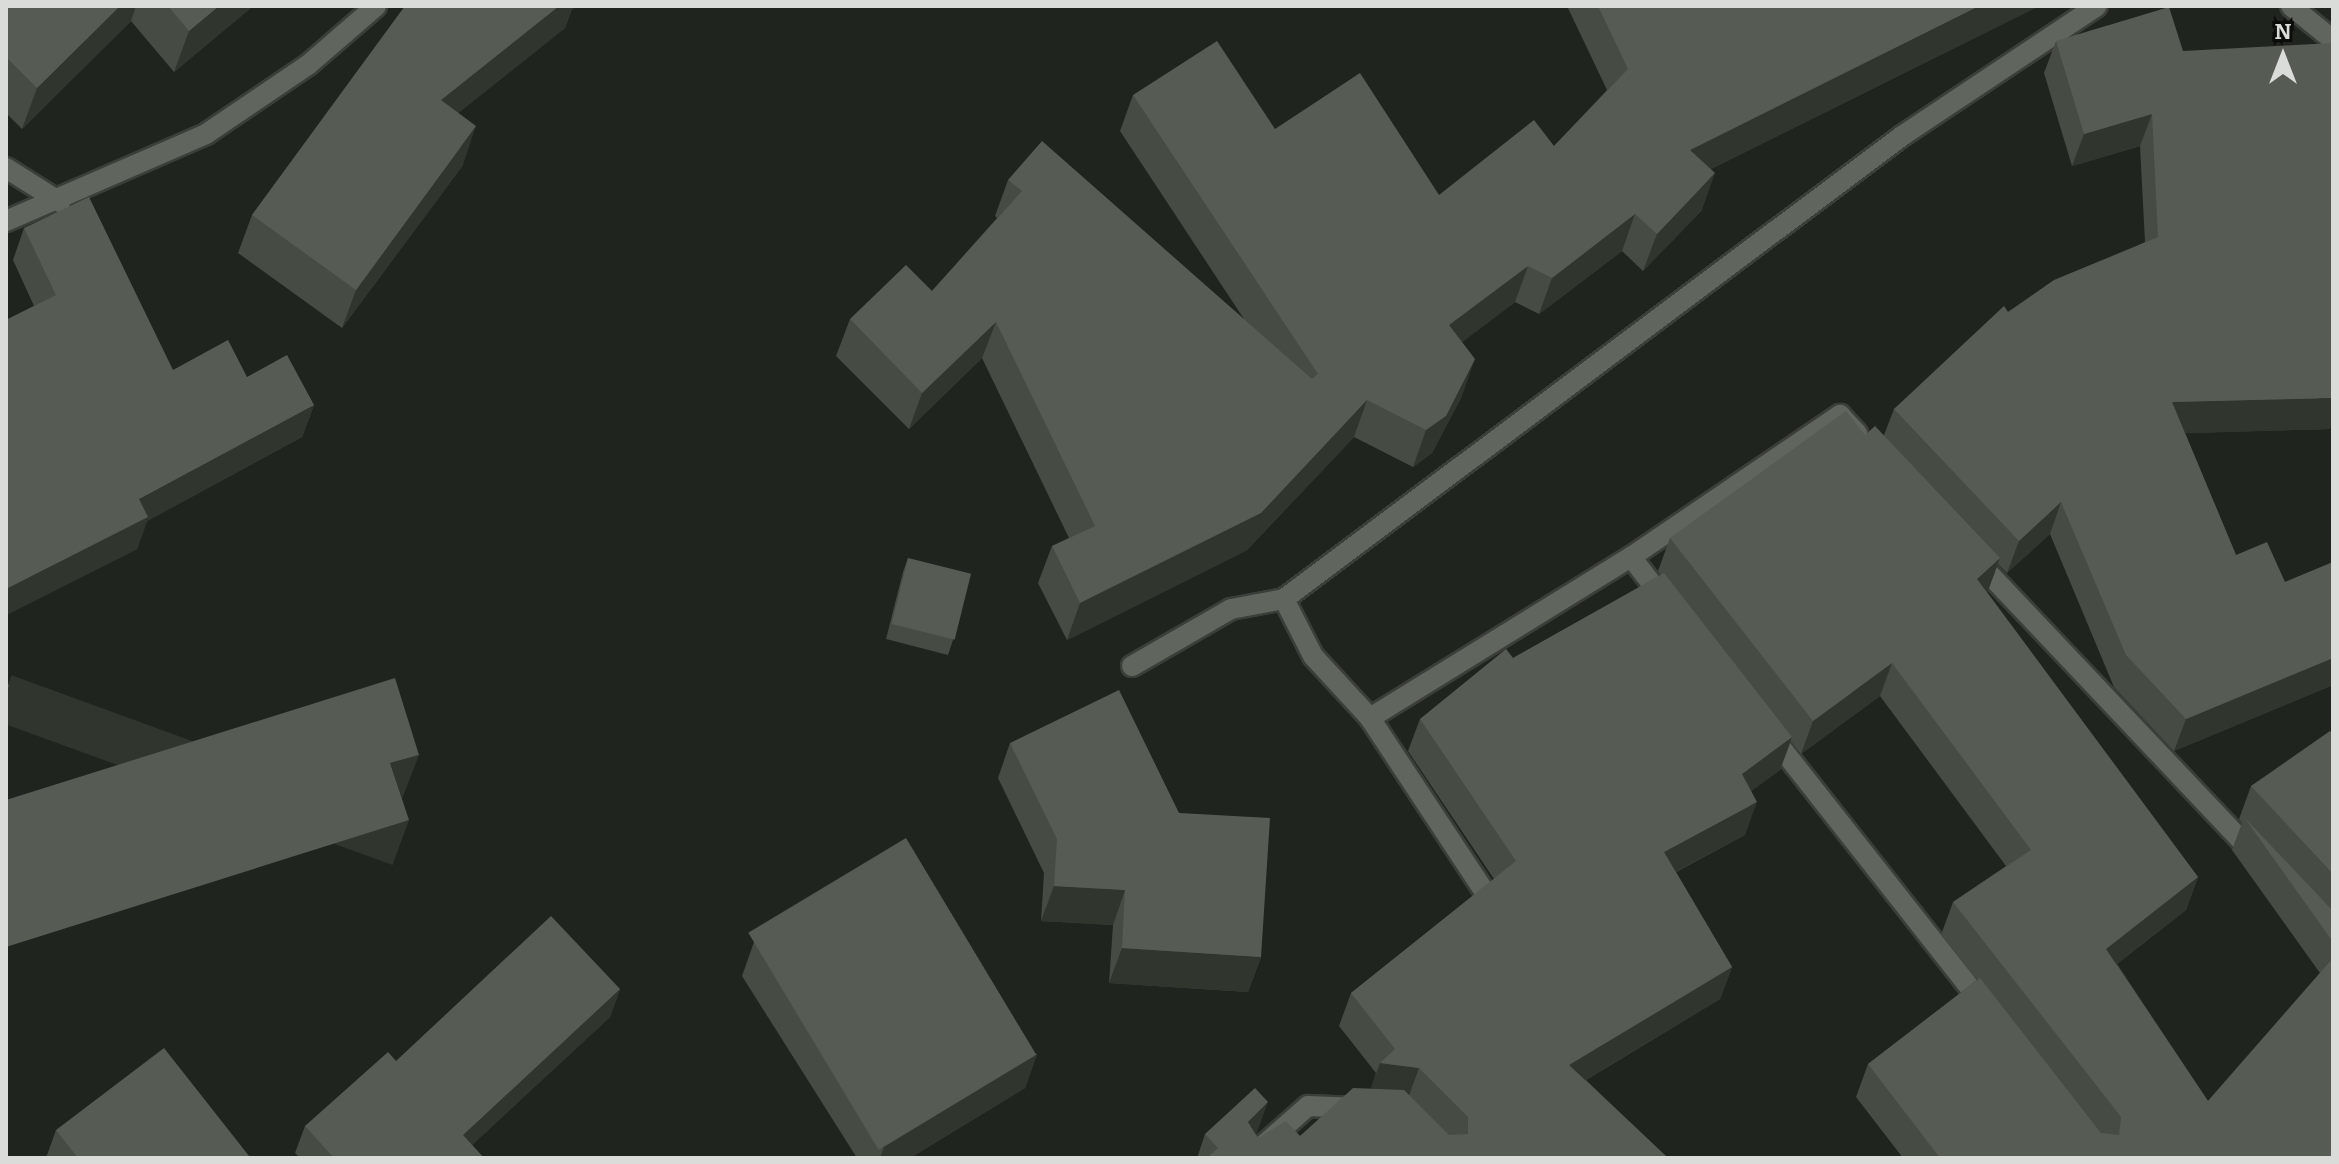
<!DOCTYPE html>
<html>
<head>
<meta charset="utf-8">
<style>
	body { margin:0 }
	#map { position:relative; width:2339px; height:1164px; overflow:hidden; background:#20241e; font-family:Bitter,serif }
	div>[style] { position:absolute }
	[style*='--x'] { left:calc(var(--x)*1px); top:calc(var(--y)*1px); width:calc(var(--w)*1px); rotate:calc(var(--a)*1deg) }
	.roads { filter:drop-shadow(2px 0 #3b3f3a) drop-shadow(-2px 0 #3b3f3a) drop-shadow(0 2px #3b3f3a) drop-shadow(0 -2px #3b3f3a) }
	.minor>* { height:20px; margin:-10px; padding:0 10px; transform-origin:10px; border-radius:10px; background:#60665e }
	.wall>* { inset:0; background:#464b44 }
	.shaded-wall>* { inset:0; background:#30352e; transform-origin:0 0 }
	.building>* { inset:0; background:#565b54; transform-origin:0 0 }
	span { translate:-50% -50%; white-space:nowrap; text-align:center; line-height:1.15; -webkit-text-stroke:6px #0b0d0a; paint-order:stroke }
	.frame { position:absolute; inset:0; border:8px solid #d9dcd8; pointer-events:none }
	.north { position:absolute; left:2243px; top:16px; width:80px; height:80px; -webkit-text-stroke:6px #0b0d0a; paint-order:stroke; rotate:0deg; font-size:22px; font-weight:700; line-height:32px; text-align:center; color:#d9dcd8 }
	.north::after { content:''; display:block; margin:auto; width:28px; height:36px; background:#d9dcd8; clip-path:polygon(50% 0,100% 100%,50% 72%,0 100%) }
</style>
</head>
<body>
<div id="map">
	<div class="roads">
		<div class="minor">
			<div style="--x:2291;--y:6;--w:54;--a:39"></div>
			<div style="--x:6;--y:168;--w:64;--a:32.2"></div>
			<div style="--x:6;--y:221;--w:218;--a:-23.5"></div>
			<div style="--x:206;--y:134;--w:123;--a:-34.1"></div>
			<div style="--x:308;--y:65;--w:90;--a:-40.9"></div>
			<div style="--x:1631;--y:557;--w:58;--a:52"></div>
			<div style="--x:1975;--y:559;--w:407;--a:46.6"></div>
			<div style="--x:1284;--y:599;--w:64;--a:63"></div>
			<div style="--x:1313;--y:656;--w:84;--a:47.4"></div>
			<div style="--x:1370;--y:718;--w:214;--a:56.6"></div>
			<div style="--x:1132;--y:666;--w:114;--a:-29.9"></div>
			<div style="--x:1231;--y:609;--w:54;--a:-10.7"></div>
			<div style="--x:1284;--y:599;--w:772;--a:-36.84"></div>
			<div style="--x:1902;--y:136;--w:234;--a:-33.7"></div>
			<div style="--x:1370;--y:718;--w:307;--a:-31.7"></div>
			<div style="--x:1631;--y:557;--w:253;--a:-34.2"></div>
			<div style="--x:1840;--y:415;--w:25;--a:47"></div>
			<div style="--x:1771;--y:735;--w:347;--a:51.8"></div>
			<div style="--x:1249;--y:1158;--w:79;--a:-41.4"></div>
			<div style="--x:1308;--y:1106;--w:50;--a:2.3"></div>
		</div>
	</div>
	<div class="wall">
		<div style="clip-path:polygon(6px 6px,253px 6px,174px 72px,131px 21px,22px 129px,6px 113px)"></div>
		<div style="clip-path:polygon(405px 6px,578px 6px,572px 9px,565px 28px,458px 113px,463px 165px,342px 328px,238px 253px,252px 215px)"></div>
		<div style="clip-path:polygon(1567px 6px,2039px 6px,1711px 169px,1702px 210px,1643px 271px,1622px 251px,1539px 314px,1515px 302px,1462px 342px,1462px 396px,1432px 453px,1413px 467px,1354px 437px,1247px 550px,1067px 640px,1038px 583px,1052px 546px,1069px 538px,982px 358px,909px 429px,836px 356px,850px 319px,932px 291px,997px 218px,995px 216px,1008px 180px,1244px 319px,1120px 131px,1133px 95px,1275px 129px,1439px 195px,1554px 146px,1607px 90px)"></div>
		<div style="clip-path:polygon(2056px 41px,2183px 51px,2330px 429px,2185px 433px,2236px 555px,2285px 582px,2333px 562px,2333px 685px,2174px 751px,2114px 687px,2050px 534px,2007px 573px,1998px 564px,1987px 592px,2198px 877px,2186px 910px,2117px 964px,2208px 1101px,2320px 973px,2232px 850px,2242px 823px,2239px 819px,2251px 786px,2333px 735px,2333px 1158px,1903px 1158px,1856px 1097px,1868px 1064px,1977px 980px,1941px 935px,1953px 902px,2006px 866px,1880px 696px,1801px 754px,1791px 741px,1780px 770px,1751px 791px,1745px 835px,1676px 872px,1732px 967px,1720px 999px,1586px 1080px,1668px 1158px,1197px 1158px,1205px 1134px,1256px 1135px,1258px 1138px,1300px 1136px,1371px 1089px,1376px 1073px,1339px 1026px,1351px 993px,1494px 879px,1408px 751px,1420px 719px,1513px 658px,1661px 575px,1658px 571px,1670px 538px,1865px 435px,1884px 435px,1894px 409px,2008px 312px,2145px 242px,2140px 146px,2072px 166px,2044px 73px)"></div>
		<div style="clip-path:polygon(24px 228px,173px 370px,247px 377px,314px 405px,302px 437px,147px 521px,137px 549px,6px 615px,6px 320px,34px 306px,13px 260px)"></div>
		<div style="clip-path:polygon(908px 558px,953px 640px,948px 655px,886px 639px,903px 572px)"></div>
		<div style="clip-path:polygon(1010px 743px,1179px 813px,1261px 957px,1248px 992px,1109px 983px,1113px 925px,1041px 921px,1044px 873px,998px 778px)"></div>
		<div style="clip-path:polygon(754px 942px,1037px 1054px,1025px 1088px,910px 1158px,857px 1158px,742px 976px)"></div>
		<div style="clip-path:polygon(620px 989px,610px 1017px,472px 1145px,484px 1158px,300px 1158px,295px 1153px,305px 1126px,396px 1061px)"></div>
		<div style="clip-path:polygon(56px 1130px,249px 1156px,248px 1158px,46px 1158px)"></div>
	</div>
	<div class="shaded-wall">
		<div style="clip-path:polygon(120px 6px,136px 6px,131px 21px,22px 129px,37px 88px)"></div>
		<div style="clip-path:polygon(219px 6px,253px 6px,174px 72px,189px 31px)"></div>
		<div style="clip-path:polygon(559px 6px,578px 6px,572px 9px,565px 28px,427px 138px,441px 100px)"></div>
		<div style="clip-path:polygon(1979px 6px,2039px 6px,1677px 186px,1690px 150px)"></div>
		<div style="clip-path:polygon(2152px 114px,2140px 146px,2072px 166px,2084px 134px)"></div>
		<div style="clip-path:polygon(476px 126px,463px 165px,342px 328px,356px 290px)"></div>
		<div style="clip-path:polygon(1715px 173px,1702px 210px,1643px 271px,1657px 234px)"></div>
		<div style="clip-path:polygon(1635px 214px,1622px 251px,1539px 314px,1552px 278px)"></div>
		<div style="clip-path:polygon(1528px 266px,1515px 302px,1436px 362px,1449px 325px)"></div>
		<div style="clip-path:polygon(996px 322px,982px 358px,909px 429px,922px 393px)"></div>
		<div style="clip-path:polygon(1475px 359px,1462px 396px,1432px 453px,1413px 467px,1426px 430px)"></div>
		<div style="clip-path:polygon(2333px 398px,2333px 420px,2330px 429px,2160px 434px,2172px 402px)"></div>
		<div style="clip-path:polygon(1367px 400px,1354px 437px,1247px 550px,1067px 640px,1080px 603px)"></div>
		<div style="clip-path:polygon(314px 405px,302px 437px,147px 521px,137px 549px,6px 615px,6px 589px,139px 499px)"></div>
		<div style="clip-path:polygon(2061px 502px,2050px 534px,2007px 573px,2019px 541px)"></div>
		<div style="clip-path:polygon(2000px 558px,1988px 591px,1965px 612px,1977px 579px)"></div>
		<div style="clip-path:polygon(2333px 658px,2333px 685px,2174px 751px,2186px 719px)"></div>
		<div style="clip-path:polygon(1892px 663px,1880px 696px,1801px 754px,1813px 721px)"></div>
		<div style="clip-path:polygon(1792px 737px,1780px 770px,1730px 807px,1742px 774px)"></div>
		<div style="clip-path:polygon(419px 755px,402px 799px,390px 763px)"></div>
		<div style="clip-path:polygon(1757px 802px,1745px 835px,1652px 884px,1664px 852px)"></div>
		<div style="left:409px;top:820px;width:48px;height:423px;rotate:110deg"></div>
		<div style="clip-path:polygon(2198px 877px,2186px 910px,2094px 982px,2106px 949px)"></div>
		<div style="clip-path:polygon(1054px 886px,1125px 890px,1113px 925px,1041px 921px)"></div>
		<div style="clip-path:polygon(1122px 948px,1261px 957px,1248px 992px,1109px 983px)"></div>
		<div style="clip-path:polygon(1732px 967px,1720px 999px,1557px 1097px,1569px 1065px)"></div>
		<div style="clip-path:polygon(620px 989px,610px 1017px,458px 1158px,463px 1135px)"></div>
		<div style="clip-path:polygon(1037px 1054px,1025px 1088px,910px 1158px,880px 1158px,884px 1147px)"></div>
		<div style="clip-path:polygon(1380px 1063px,1419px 1068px,1407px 1101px,1368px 1096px)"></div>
		<div style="clip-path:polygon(1268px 1102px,1256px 1135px,1248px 1122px)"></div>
	</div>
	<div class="building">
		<div style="clip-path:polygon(6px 6px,120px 6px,37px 88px,6px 57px)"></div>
		<div style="clip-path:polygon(168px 6px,219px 6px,189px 31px)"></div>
		<div style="clip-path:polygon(405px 6px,559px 6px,441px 100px,476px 126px,356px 290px,252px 215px)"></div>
		<div style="clip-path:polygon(1598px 6px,1979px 6px,1690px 150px,1715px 173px,1657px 234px,1635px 214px,1552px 278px,1528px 266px,1449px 325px,1475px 359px,1446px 416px,1426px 430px,1367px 400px,1261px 513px,1080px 603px,1052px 546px,1095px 526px,996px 322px,922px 393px,850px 319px,906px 265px,932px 291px,1022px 191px,1008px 180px,1042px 141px,1312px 379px,1318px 374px,1133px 95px,1217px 41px,1275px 129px,1360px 73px,1439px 195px,1534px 120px,1554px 146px,1628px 69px)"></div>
		<div style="clip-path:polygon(2169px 7px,2183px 51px,2333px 43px,2333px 398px,2172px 402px,2236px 555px,2267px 542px,2285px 582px,2333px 562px,2333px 658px,2186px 719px,2126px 655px,2061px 502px,2019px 541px,1894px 409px,2004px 306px,2008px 312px,2054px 280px,2158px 237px,2152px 114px,2084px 134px,2056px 41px)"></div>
		<div style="clip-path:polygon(89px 197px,173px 370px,228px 340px,247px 377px,287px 355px,314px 405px,139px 499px,148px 517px,6px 589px,6px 320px,56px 295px,24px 228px)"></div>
		<div style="clip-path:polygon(1846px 411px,1865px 435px,1875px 426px,2000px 558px,1977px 579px,2198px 877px,2106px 949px,2208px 1101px,2333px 958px,2333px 1158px,1940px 1158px,1868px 1064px,1980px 978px,2101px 1133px,2119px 1135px,2121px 1117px,1953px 902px,2031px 850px,1892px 663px,1813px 721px,1670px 538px)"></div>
		<div style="left:908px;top:558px;width:65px;height:68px;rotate:14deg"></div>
		<div style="clip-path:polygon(1664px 573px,1792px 737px,1742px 774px,1757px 802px,1664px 852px,1732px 967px,1569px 1065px,1668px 1158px,1207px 1158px,1218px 1148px,1205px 1134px,1255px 1088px,1268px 1102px,1248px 1122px,1258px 1138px,1286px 1121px,1300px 1136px,1353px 1088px,1404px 1090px,1449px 1135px,1468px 1134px,1468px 1117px,1419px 1068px,1380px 1063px,1395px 1049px,1351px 993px,1516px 861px,1420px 719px,1506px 649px,1513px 658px)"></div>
		<div style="clip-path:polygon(6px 675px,9px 687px,6px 688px)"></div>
		<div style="clip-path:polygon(395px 678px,419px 755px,390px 763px,409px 820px,6px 947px,6px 800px)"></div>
		<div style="clip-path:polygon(1119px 690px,1179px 813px,1270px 818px,1261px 957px,1122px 948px,1125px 890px,1054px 886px,1057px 839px,1010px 743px)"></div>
		<div style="clip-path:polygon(2330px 731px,2333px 735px,2333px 874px,2251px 786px)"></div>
		<div style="clip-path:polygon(2244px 817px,2333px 911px,2333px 942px)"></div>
		<div style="left:906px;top:838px;width:253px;height:184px;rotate:59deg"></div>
		<div style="clip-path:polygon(551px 916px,620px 989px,463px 1135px,484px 1158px,334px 1158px,305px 1126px,388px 1052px,396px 1061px)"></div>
		<div style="clip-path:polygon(164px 1048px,249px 1156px,247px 1158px,78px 1158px,56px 1130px)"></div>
	</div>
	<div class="frame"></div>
	<div class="north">N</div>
</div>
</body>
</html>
